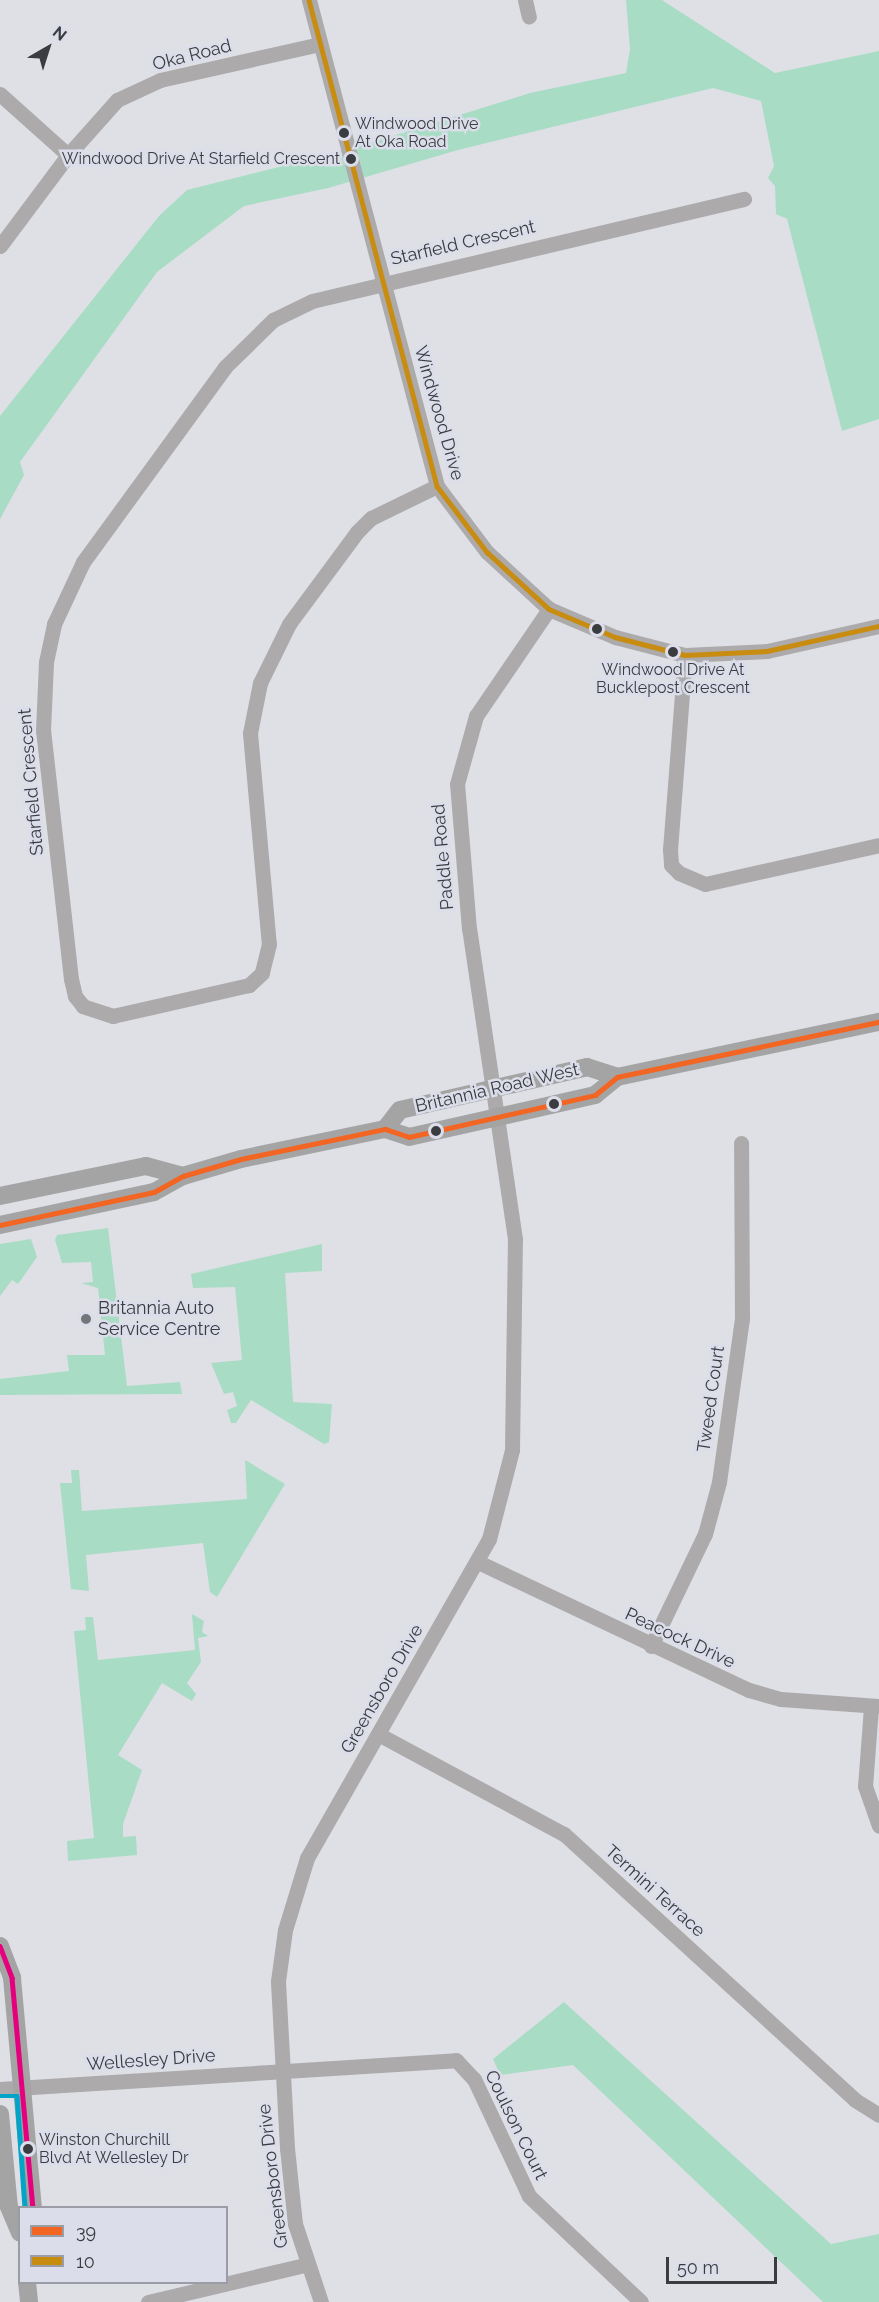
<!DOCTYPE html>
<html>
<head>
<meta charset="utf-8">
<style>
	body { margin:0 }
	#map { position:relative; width:879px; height:2302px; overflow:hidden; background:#dee0e6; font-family:Raleway,sans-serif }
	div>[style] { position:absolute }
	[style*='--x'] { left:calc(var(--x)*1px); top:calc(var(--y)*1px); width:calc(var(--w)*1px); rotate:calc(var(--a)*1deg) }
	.green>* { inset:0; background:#a9dcc4 }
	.minor>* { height:15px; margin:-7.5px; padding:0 7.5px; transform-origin:7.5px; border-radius:7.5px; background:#acaaab }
	.major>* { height:18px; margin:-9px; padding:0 9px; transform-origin:9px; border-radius:9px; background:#a5a4a5 }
	.bus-1>* { height:4.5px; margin:-2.25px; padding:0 2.25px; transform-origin:2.25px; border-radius:2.25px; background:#f26522 }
	.bus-2>* { height:4.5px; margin:-2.25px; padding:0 2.25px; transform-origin:2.25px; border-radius:2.25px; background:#c88c10 }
	.bus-3>* { height:4.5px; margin:-2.25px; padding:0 2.25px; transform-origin:2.25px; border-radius:2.25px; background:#e5007d }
	.bus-4>* { height:4.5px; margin:-2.25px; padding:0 2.25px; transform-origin:2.25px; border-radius:2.25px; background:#03a4c7 }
	.dots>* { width:16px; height:16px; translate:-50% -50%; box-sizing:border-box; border:3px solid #dbdeea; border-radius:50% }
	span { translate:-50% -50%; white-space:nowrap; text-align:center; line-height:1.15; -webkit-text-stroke:5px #dbdeea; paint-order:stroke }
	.bus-label { font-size:16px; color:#3b3c40 }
	.left { translate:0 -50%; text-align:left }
	.right { translate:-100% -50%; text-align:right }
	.street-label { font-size:18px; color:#3b3c40 }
	.poi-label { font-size:18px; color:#3b3c40 }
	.legend { position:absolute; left:18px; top:2206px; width:210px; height:78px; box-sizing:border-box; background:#dbdeea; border:2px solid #9b9da6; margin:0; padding:8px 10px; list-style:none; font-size:18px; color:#3b3c40 }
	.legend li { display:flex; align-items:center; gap:12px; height:30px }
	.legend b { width:30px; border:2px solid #9b9da6 }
	.north { position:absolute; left:18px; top:18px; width:60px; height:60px; -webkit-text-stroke:4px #dbdeea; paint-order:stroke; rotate:39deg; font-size:16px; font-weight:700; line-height:24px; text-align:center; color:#3b3c40 }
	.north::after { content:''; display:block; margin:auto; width:21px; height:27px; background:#3b3c40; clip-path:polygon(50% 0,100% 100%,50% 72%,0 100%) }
	.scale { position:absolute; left:666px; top:2257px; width:111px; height:27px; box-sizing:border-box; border:3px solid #3b3c40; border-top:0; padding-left:8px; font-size:18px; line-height:21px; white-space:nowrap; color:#3b3c40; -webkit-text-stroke:4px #dbdeea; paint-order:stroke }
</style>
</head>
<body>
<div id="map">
	<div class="green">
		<div style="clip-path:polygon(626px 0,662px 0,775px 73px,879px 51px,879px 419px,842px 431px,787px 219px,776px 214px,775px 186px,768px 178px,774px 166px,761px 101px,713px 88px,458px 150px,328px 188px,244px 206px,157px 272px,20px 462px,24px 475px,0 519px,0 416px,159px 216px,187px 190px,354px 148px,530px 93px,626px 73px,630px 49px)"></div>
		<div style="clip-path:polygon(108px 1228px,127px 1386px,180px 1382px,182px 1394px,0 1395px,0 1379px,69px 1371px,67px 1355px,105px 1355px,98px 1288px,81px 1283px,93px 1282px,91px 1262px,62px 1263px,55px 1240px,57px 1235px)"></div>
		<div style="clip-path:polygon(31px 1239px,37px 1257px,18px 1284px,12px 1280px,0 1296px,0 1244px)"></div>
		<div style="clip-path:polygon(322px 1244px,322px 1271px,285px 1273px,293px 1402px,332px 1404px,329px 1442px,324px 1444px,251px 1400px,236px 1423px,231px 1423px,227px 1410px,237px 1406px,233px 1392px,224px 1394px,211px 1363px,242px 1360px,235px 1287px,193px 1288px,191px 1274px)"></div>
		<div style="clip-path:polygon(245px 1460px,285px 1484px,217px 1597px,210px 1592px,203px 1543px,86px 1555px,89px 1591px,71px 1589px,60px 1483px,72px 1483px,71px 1470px,79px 1470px,82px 1511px,247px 1499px)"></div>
		<div style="clip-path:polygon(192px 1614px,204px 1621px,202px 1632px,208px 1636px,198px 1638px,201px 1662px,187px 1683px,196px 1694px,192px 1701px,162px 1683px,118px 1755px,142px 1770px,123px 1824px,123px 1837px,136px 1836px,137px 1855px,68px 1861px,67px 1841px,94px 1838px,74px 1631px,86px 1630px,85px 1617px,93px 1617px,98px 1660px,195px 1650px)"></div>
		<div style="clip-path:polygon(564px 2002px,831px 2244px,879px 2234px,879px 2302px,823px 2302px,573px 2065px,500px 2075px,493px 2059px)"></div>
	</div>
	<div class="minor">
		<div style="--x:309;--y:0;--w:503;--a:75.24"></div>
		<div style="--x:437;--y:486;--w:83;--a:52.9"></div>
		<div style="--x:487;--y:552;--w:84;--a:42.6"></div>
		<div style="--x:549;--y:609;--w:72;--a:23"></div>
		<div style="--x:615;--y:637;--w:72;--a:14.4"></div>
		<div style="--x:685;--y:655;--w:82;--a:-2.8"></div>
		<div style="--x:767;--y:651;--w:115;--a:-12.6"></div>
		<div style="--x:525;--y:0;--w:17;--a:77"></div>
		<div style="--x:0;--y:94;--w:91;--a:41.9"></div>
		<div style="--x:0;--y:246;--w:114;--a:-53.2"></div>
		<div style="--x:68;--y:155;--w:74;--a:-48.3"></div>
		<div style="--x:117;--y:100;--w:47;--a:-24.9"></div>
		<div style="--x:160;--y:80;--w:164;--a:-12.7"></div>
		<div style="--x:437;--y:486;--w:73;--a:154.1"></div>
		<div style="--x:371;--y:518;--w:20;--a:135"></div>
		<div style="--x:357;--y:532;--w:114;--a:126.5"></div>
		<div style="--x:289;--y:624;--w:66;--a:116.2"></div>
		<div style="--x:260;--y:683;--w:51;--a:101.3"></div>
		<div style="--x:250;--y:733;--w:212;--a:84.9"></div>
		<div style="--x:269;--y:944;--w:30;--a:104"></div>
		<div style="--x:262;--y:973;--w:18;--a:137"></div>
		<div style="--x:249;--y:985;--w:139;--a:167.2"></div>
		<div style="--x:113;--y:1016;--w:32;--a:-162"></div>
		<div style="--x:83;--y:1006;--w:13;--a:-129"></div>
		<div style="--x:75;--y:996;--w:17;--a:-103"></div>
		<div style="--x:71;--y:979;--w:250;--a:-96.4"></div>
		<div style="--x:43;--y:731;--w:69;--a:-87.5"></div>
		<div style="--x:46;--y:662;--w:39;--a:-78"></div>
		<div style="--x:54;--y:624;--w:68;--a:-64.9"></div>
		<div style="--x:83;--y:562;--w:241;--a:-53.9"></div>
		<div style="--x:225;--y:367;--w:67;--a:-44.4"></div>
		<div style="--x:273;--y:320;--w:43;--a:-26"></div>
		<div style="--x:312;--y:301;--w:444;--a:-13.3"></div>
		<div style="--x:685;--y:655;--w:195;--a:94.4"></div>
		<div style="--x:670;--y:849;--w:16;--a:86"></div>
		<div style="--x:671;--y:865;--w:11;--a:45"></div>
		<div style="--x:679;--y:873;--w:28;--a:23"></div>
		<div style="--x:705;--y:884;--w:178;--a:-12.6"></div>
		<div style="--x:478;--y:1562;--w:300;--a:25.3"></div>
		<div style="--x:749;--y:1690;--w:33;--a:16"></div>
		<div style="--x:781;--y:1699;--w:98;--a:4.1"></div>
		<div style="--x:651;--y:1646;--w:124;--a:-64.3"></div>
		<div style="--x:705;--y:1534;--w:54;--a:-74.9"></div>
		<div style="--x:719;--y:1482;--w:165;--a:-82"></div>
		<div style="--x:742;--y:1319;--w:176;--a:-90.3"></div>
		<div style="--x:871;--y:1707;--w:79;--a:94.3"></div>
		<div style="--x:865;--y:1786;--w:42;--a:70.7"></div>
		<div style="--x:378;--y:1734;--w:211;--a:28.3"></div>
		<div style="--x:564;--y:1834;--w:394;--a:42.4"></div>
		<div style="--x:855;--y:2100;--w:28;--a:32"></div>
		<div style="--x:0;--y:2089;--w:457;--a:-3.6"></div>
		<div style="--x:456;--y:2060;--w:26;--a:47"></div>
		<div style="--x:474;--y:2079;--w:129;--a:64.8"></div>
		<div style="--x:529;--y:2196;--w:154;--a:43.4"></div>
		<div style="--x:148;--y:2302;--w:161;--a:-13.3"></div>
		<div style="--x:321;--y:2302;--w:82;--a:-108.4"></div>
		<div style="--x:295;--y:2224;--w:76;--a:-96"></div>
		<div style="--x:287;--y:2148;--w:167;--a:-93.1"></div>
		<div style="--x:278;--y:1981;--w:51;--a:-82.2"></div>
		<div style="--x:285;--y:1930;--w:75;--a:-73"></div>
		<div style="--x:307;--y:1858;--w:367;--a:-60.3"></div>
		<div style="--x:489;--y:1539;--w:92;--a:-75.5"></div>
		<div style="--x:512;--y:1450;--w:211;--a:-89.2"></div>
		<div style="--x:515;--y:1239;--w:313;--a:-98.4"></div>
		<div style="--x:469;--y:929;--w:145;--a:-94.7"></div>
		<div style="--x:457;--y:784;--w:71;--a:-74.4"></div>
		<div style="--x:476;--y:716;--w:130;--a:-55.7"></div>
	</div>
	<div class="major">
		<div style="--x:385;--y:1129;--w:24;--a:-52"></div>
		<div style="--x:400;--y:1110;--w:192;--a:-12.9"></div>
		<div style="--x:587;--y:1067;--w:32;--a:18"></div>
		<div style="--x:0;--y:1196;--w:149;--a:-11.6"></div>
		<div style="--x:146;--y:1166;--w:38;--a:15"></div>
		<div style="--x:0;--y:1225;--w:157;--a:-12.1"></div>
		<div style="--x:154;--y:1192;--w:33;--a:-29"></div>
		<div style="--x:183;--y:1176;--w:60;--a:-16.3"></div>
		<div style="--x:241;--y:1159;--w:147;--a:-11.8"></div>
		<div style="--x:385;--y:1129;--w:25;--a:18"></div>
		<div style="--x:409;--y:1137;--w:191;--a:-12.7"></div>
		<div style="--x:595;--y:1095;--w:28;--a:-39"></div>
		<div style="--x:617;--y:1077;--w:268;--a:-11.9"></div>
		<div style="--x:0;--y:1946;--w:34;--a:69"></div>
		<div style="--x:12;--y:1978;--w:231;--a:84.8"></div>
		<div style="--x:0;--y:2114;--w:93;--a:84.5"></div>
		<div style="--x:9;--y:2207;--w:28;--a:67"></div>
		<div style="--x:27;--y:2282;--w:20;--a:84"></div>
	</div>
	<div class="bus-1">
		<div style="--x:0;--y:1225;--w:157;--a:-12.1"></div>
		<div style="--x:154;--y:1192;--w:33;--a:-29"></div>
		<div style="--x:183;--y:1176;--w:60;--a:-16.3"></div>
		<div style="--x:241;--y:1159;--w:147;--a:-11.8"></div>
		<div style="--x:385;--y:1129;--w:25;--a:18"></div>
		<div style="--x:409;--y:1137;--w:191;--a:-12.7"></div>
		<div style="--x:595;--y:1095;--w:28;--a:-39"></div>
		<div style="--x:617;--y:1077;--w:268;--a:-11.9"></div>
	</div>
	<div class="bus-2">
		<div style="--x:309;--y:0;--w:503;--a:75.24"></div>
		<div style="--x:437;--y:486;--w:83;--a:52.9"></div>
		<div style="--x:487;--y:552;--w:84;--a:42.6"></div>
		<div style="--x:549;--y:609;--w:72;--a:23"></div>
		<div style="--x:615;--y:637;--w:72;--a:14.4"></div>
		<div style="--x:685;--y:655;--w:82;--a:-2.8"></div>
		<div style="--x:767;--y:651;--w:115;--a:-12.6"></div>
	</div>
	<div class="bus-3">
		<div style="--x:0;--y:1946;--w:34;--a:69"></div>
		<div style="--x:12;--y:1978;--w:231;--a:84.8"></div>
	</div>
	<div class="bus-4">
		<div style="--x:0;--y:2096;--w:17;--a:0"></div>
		<div style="--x:17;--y:2096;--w:112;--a:85.9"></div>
	</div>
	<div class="dots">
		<div style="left:344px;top:133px;background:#3b3c40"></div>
		<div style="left:351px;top:159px;background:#3b3c40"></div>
		<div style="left:597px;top:629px;background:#3b3c40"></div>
		<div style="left:673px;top:652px;background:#3b3c40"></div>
		<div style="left:554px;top:1104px;background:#3b3c40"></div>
		<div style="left:436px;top:1131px;background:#3b3c40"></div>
		<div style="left:86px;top:1319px;background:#74757a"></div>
		<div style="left:28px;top:2149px;background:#3b3c40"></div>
	</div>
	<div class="bus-label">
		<span class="left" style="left:355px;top:133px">Windwood Drive<br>At Oka Road</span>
		<span class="right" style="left:340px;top:159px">Windwood Drive At Starfield Crescent</span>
		<span style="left:673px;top:679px">Windwood Drive At<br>Bucklepost Crescent</span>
		<span class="left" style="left:39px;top:2149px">Winston Churchill<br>Blvd At Wellesley Dr</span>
	</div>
	<div class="street-label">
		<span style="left:192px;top:55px;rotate:-14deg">Oka Road</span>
		<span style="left:463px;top:243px;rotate:-13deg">Starfield Crescent</span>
		<span style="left:439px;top:413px;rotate:74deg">Windwood Drive</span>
		<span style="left:31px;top:782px;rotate:-95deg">Starfield Crescent</span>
		<span style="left:443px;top:857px;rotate:-95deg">Paddle Road</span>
		<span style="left:497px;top:1088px;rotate:-13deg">Britannia Road West</span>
		<span style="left:711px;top:1399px;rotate:-82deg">Tweed Court</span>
		<span style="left:680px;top:1638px;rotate:25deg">Peacock Drive</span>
		<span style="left:382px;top:1689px;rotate:-60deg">Greensboro Drive</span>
		<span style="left:655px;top:1891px;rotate:42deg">Termini Terrace</span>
		<span style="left:151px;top:2060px;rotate:-4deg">Wellesley Drive</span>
		<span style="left:516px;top:2125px;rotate:64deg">Coulson Court</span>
		<span style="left:273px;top:2176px;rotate:-97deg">Greensboro Drive</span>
	</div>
	<div class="poi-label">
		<span class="left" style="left:98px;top:1319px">Britannia Auto<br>Service Centre</span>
	</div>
	<ul class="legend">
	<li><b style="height:8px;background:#f26522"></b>39</li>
	<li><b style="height:8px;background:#c88c10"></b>10</li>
	</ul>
	<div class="north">N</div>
	<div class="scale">50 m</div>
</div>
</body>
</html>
